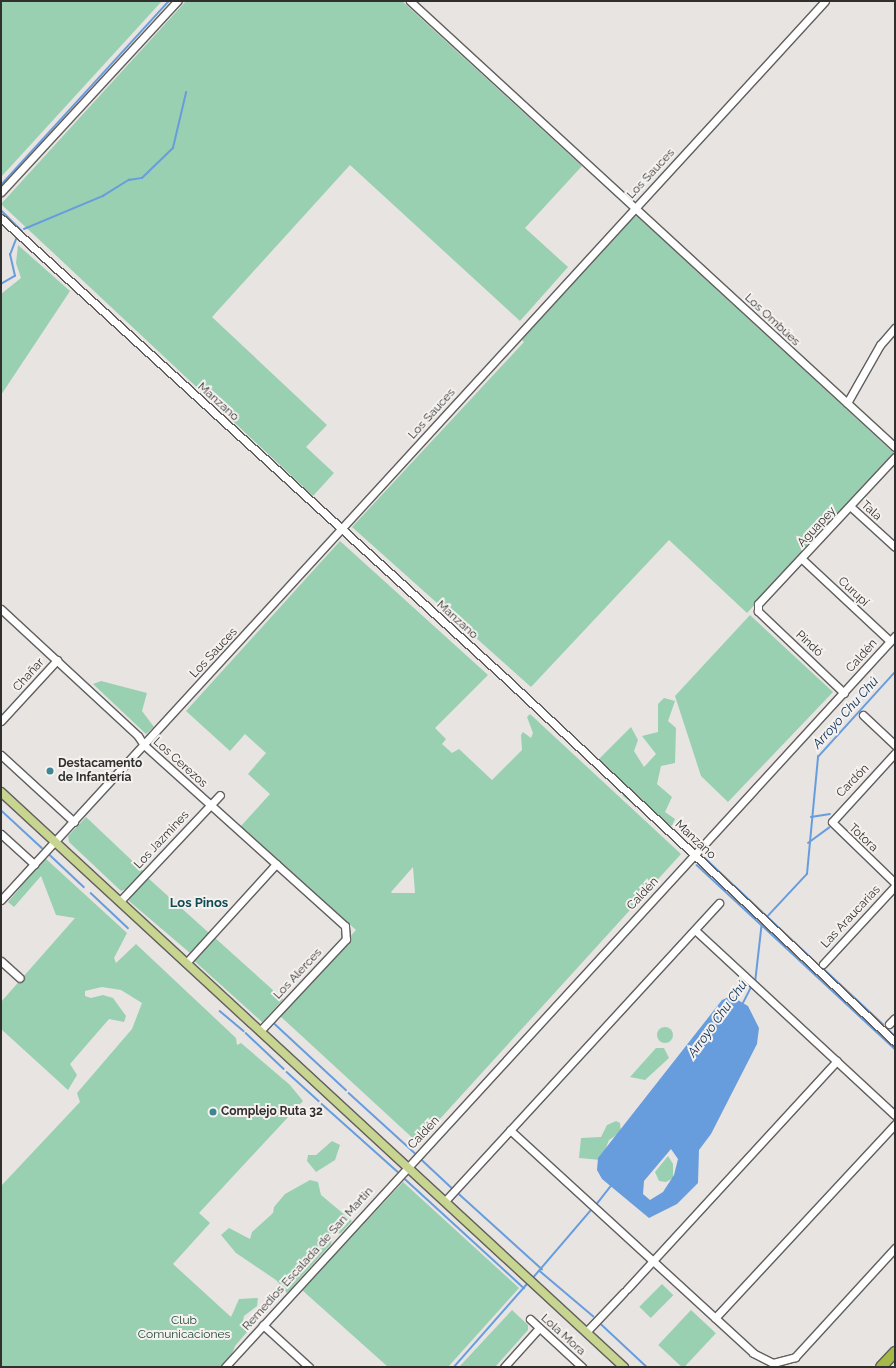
<!DOCTYPE html>
<html>
<head>
<meta charset="utf-8">
<style>
	body { margin:0 }
	#map { position:relative; width:896px; height:1368px; overflow:hidden; background:#e7e4e2; font-family:Raleway,sans-serif }
	div>[style] { position:absolute }
	[style*='--x'] { left:calc(var(--x)*1px); top:calc(var(--y)*1px); width:calc(var(--w)*1px); rotate:calc(var(--a)*1deg) }
	.green>* { inset:0; background:#99d0b1; transform-origin:0 0 }
	.round { border-radius:50% }
	.water>* { inset:0; background:#689ddd }
	.stream>* { height:1.5px; margin:-0.75px; padding:0 0.75px; transform-origin:0.75px; border-radius:0.75px; background:#689ddd }
	.roads { filter:drop-shadow(1px 0 #625f5e) drop-shadow(-1px 0 #625f5e) drop-shadow(0 1px #625f5e) drop-shadow(0 -1px #625f5e) }
	.minor>* { height:7px; margin:-3.5px; padding:0 3.5px; transform-origin:3.5px; border-radius:3.5px; background:#fff }
	.major>* { height:8px; margin:-4px; padding:0 4px; transform-origin:4px; border-radius:4px; background:#c8d591 }
	.highway>* { height:10px; margin:-5px; padding:0 5px; transform-origin:5px; border-radius:5px; background:#a4b948 }
	.dots>* { width:11px; height:11px; translate:-50% -50%; box-sizing:border-box; border:2px solid #f4f1ef; border-radius:50% }
	span { translate:-50% -50%; white-space:nowrap; text-align:center; line-height:1.15; -webkit-text-stroke:4px #f4f1ef; paint-order:stroke }
	.street-label { font-size:12px; color:#31302f }
	.poi-label { font-size:12px; color:#31302f; font-weight:700 }
	.left { translate:0 -50%; text-align:left }
	.park-label { font-size:12px; color:#204633 }
	.water-label { font-size:13px; color:#052c55; font-style:italic }
	.neighbourhood-label { font-size:13px; color:#0f4b55; font-weight:700 }
	.frame { position:absolute; inset:0; border:2px solid #31302f; pointer-events:none }
</style>
</head>
<body>
<div id="map">
	<div class="green">
		<div style="clip-path:polygon(1px 1px,162px 1px,1px 177px)"></div>
		<div style="clip-path:polygon(186px 1px,402px 1px,582px 166px,525px 228px,568px 267px,520px 321px,350px 165px,212px 317px,327px 425px,306px 447px,334px 473px,313px 496px,1px 204px)"></div>
		<div style="clip-path:polygon(637px 216px,895px 454px,747px 613px,669px 540px,531px 687px,352px 527px,524px 342px,522px 340px,526px 331px,629px 218px)"></div>
		<div style="clip-path:polygon(18px 245px,70px 291px,1px 395px,1px 294px,21px 278px,16px 263px)"></div>
		<div style="clip-path:polygon(evenodd,340px 541px,488px 675px,435px 728px,446px 739px,442px 744px,452px 753px,459px 749px,492px 780px,522px 750px,521px 735px,523px 732px,531px 738px,533px 733px,527px 717px,530px 714px,681px 854px,418px 1143px,279px 1015px,356px 930px,241px 826px,270px 794px,248px 774px,266px 753px,245px 734px,230px 751px,186px 711px,340px 541px,413px 867px,415px 893px,392px 893px,391px 892px,413px 867px)"></div>
		<div style="clip-path:polygon(750px 615px,833px 692px,728px 802px,701px 776px,675px 696px)"></div>
		<div style="clip-path:polygon(101px 681px,147px 693px,142px 711px,154px 727px,146px 734px,93px 684px)"></div>
		<div style="clip-path:polygon(664px 698px,675px 701px,668px 721px,676px 728px,675px 763px,661px 766px,657px 784px,672px 797px,665px 812px,675px 819px,672px 826px,657px 823px,623px 796px,620px 780px,599px 759px,631px 727px,638px 740px,634px 751px,644px 767px,656px 754px,642px 736px,658px 732px,658px 704px)"></div>
		<div style="clip-path:polygon(86px 817px,143px 871px,126px 889px,121px 891px,69px 842px,68px 836px)"></div>
		<div style="clip-path:polygon(45px 858px,127px 933px,114px 958px,116px 963px,136px 944px,236px 1038px,237px 1045px,241px 1043px,290px 1085px,303px 1101px,199px 1213px,210px 1223px,173px 1264px,231px 1317px,239px 1299px,258px 1298px,257px 1306px,244px 1316px,242px 1327px,247px 1332px,235px 1346px,227px 1367px,1px 1367px,1px 1186px,80px 1102px,77px 1093px,132px 1029px,142px 1003px,121px 990px,102px 987px,85px 991px,85px 996px,91px 998px,103px 995px,113px 998px,126px 1016px,124px 1022px,109px 1019px,70px 1064px,77px 1075px,68px 1090px,1px 1029px,1px 1002px,75px 918px,56px 915px,41px 876px,14px 907px,8px 902px)"></div>
		<div style="clip-path:polygon(148px 878px,209px 933px,190px 953px,129px 901px,130px 895px)"></div>
		<div style="left:214px;top:937px;width:93px;height:31px;rotate:42deg"></div>
		<div class="round" style="left:657px;top:1027px;width:16px;height:16px"></div>
		<div style="clip-path:polygon(656px 1048px,664px 1048px,669px 1058px,645px 1080px,630px 1077px)"></div>
		<div style="clip-path:polygon(616px 1121px,620px 1123px,621px 1132px,609px 1140px,601px 1160px,579px 1158px,581px 1138px,601px 1137px,607px 1125px)"></div>
		<div style="clip-path:polygon(332px 1141px,340px 1145px,335px 1160px,316px 1172px,307px 1161px,308px 1155px,316px 1155px)"></div>
		<div style="clip-path:polygon(668px 1156px,673px 1164px,673px 1178px,666px 1182px,659px 1181px,655px 1172px)"></div>
		<div style="clip-path:polygon(310px 1180px,318px 1182px,321px 1195px,352px 1221px,341px 1233px,333px 1234px,331px 1244px,287px 1293px,276px 1280px,236px 1253px,221px 1235px,229px 1228px,250px 1239px,252px 1232px,273px 1213px,274px 1207px,285px 1194px)"></div>
		<div style="clip-path:polygon(403px 1182px,519px 1288px,448px 1367px,388px 1367px,302px 1290px)"></div>
		<div style="left:662px;top:1284px;width:16px;height:32px;rotate:45deg"></div>
		<div style="clip-path:polygon(512px 1310px,528px 1325px,528px 1330px,495px 1367px,459px 1367px)"></div>
		<div style="left:691px;top:1310px;width:34px;height:48px;rotate:43deg"></div>
	</div>
	<div class="water">
		<div style="clip-path:polygon(evenodd,731px 996px,748px 1006px,759px 1028px,757px 1044px,711px 1134px,699px 1150px,698px 1183px,677px 1204px,649px 1218px,602px 1179px,597px 1170px,598px 1158px,722px 1000px,731px 996px,671px 1149px,678px 1159px,674px 1175px,663px 1192px,650px 1200px,643px 1194px,644px 1181px,671px 1149px)"></div>
	</div>
	<div class="stream">
		<div style="--x:1;--y:185;--w:249;--a:-47.6"></div>
		<div style="--x:1;--y:210;--w:30;--a:45"></div>
		<div style="--x:24;--y:229;--w:86;--a:-22.7"></div>
		<div style="--x:103;--y:196;--w:31;--a:-32"></div>
		<div style="--x:129;--y:180;--w:13;--a:-9"></div>
		<div style="--x:142;--y:178;--w:43;--a:-44.1"></div>
		<div style="--x:173;--y:148;--w:57;--a:-76.7"></div>
		<div style="--x:1;--y:284;--w:16;--a:-30"></div>
		<div style="--x:15;--y:276;--w:22;--a:-103"></div>
		<div style="--x:10;--y:255;--w:17;--a:-69"></div>
		<div style="--x:1;--y:810;--w:56;--a:42.8"></div>
		<div style="--x:811;--y:817;--w:19;--a:-9"></div>
		<div style="--x:808;--y:843;--w:26;--a:-36"></div>
		<div style="--x:49;--y:854;--w:48;--a:43.3"></div>
		<div style="--x:705;--y:858;--w:154;--a:43.2"></div>
		<div style="--x:697;--y:865;--w:270;--a:42.9"></div>
		<div style="--x:91;--y:893;--w:51;--a:43.4"></div>
		<div style="--x:766;--y:918;--w:60;--a:-47"></div>
		<div style="--x:807;--y:874;--w:118;--a:-84.6"></div>
		<div style="--x:818;--y:757;--w:115;--a:-47.8"></div>
		<div style="--x:824;--y:969;--w:81;--a:43"></div>
		<div style="--x:755;--y:983;--w:61;--a:-83.5"></div>
		<div style="--x:743;--y:1003;--w:20;--a:-63"></div>
		<div style="--x:220;--y:1011;--w:31;--a:40"></div>
		<div style="--x:275;--y:1024;--w:97;--a:42.9"></div>
		<div style="--x:890;--y:1031;--w:7;--a:45"></div>
		<div style="--x:246;--y:1033;--w:52;--a:43.5"></div>
		<div style="--x:287;--y:1072;--w:43;--a:42.2"></div>
		<div style="--x:349;--y:1093;--w:89;--a:42.3"></div>
		<div style="--x:322;--y:1104;--w:102;--a:41.8"></div>
		<div style="--x:421;--y:1159;--w:42;--a:43.1"></div>
		<div style="--x:404;--y:1178;--w:163;--a:42.5"></div>
		<div style="--x:457;--y:1192;--w:115;--a:42.2"></div>
		<div style="--x:596;--y:1205;--w:24;--a:-52"></div>
		<div style="--x:540;--y:1271;--w:70;--a:40.3"></div>
		<div style="--x:532;--y:1279;--w:92;--a:-49.4"></div>
		<div style="--x:600;--y:1323;--w:64;--a:43.1"></div>
		<div style="--x:454;--y:1367;--w:112;--a:-48.6"></div>
	</div>
	<div class="roads">
		<div class="minor">
			<div style="--x:410;--y:1;--w:659;--a:42.6"></div>
			<div style="--x:1;--y:192;--w:260;--a:-47.3"></div>
			<div style="--x:1;--y:218;--w:681;--a:42.38"></div>
			<div style="--x:504;--y:677;--w:535;--a:43.03"></div>
			<div style="--x:847;--y:403;--w:67;--a:-60.4"></div>
			<div style="--x:880;--y:345;--w:23;--a:-49"></div>
			<div style="--x:851;--y:507;--w:59;--a:42.3"></div>
			<div style="--x:802;--y:559;--w:120;--a:43"></div>
			<div style="--x:1;--y:609;--w:187;--a:42.8"></div>
			<div style="--x:138;--y:736;--w:11;--a:56"></div>
			<div style="--x:144;--y:745;--w:270;--a:42"></div>
			<div style="--x:345;--y:926;--w:13;--a:86"></div>
			<div style="--x:346;--y:939;--w:126;--a:133.1"></div>
			<div style="--x:844;--y:693;--w:119;--a:-136.4"></div>
			<div style="--x:758;--y:611;--w:7;--a:-90"></div>
			<div style="--x:758;--y:604;--w:201;--a:-47"></div>
			<div style="--x:863;--y:715;--w:44;--a:43.2"></div>
			<div style="--x:1;--y:721;--w:83;--a:-47.4"></div>
			<div style="--x:895;--y:753;--w:93;--a:132.4"></div>
			<div style="--x:832;--y:822;--w:88;--a:44.1"></div>
			<div style="--x:1;--y:755;--w:99;--a:42.5"></div>
			<div style="--x:1;--y:834;--w:45;--a:42.3"></div>
			<div style="--x:1;--y:900;--w:1219;--a:-47.49"></div>
			<div style="--x:121;--y:900;--w:144;--a:-46.7"></div>
			<div style="--x:695;--y:930;--w:272;--a:42.8"></div>
			<div style="--x:1;--y:961;--w:25;--a:42"></div>
			<div style="--x:186;--y:963;--w:134;--a:-47.7"></div>
			<div style="--x:823;--y:964;--w:106;--a:-47.3"></div>
			<div style="--x:889;--y:1024;--w:8;--a:-45"></div>
			<div style="--x:510;--y:1130;--w:330;--a:42.5"></div>
			<div style="--x:753;--y:1353;--w:22;--a:27"></div>
			<div style="--x:773;--y:1363;--w:23;--a:-15"></div>
			<div style="--x:795;--y:1357;--w:148;--a:-47.5"></div>
			<div style="--x:445;--y:1201;--w:405;--a:-47.4"></div>
			<div style="--x:627;--y:1289;--w:310;--a:-47.4"></div>
			<div style="--x:715;--y:1318;--w:265;--a:-47.1"></div>
			<div style="--x:530;--y:1319;--w:71;--a:42.7"></div>
			<div style="--x:263;--y:1325;--w:62;--a:42.4"></div>
			<div style="--x:586;--y:1332;--w:55;--a:-46.5"></div>
			<div style="--x:225;--y:1367;--w:992;--a:-47.49"></div>
			<div style="--x:504;--y:1367;--w:52;--a:-48.1"></div>
		</div>
		<div class="major">
			<div style="--x:1;--y:792;--w:848;--a:42.71"></div>
		</div>
		<div class="highway">
			<div style="--x:881;--y:1367;--w:21;--a:-47"></div>
		</div>
	</div>
	<div class="dots">
		<div style="left:50px;top:771px;background:#408692"></div>
		<div style="left:213px;top:1112px;background:#408692"></div>
	</div>
	<div class="street-label">
		<span style="left:651px;top:174px;rotate:-47deg">Los Sauces</span>
		<span style="left:772px;top:320px;rotate:43deg">Los Ombúes</span>
		<span style="left:218px;top:402px;rotate:42deg">Manzano</span>
		<span style="left:432px;top:414px;rotate:-48deg">Los Sauces</span>
		<span style="left:871px;top:511px;rotate:42deg">Tala</span>
		<span style="left:817px;top:527px;rotate:-47deg">Aguapey</span>
		<span style="left:853px;top:592px;rotate:43deg">Curupí</span>
		<span style="left:457px;top:620px;rotate:42deg">Manzano</span>
		<span style="left:809px;top:644px;rotate:43deg">Pindó</span>
		<span style="left:214px;top:653px;rotate:-47deg">Los Sauces</span>
		<span style="left:862px;top:656px;rotate:-48deg">Caldén</span>
		<span style="left:29px;top:675px;rotate:-48deg">Chañar</span>
		<span style="left:180px;top:763px;rotate:42deg">Los Cerezos</span>
		<span style="left:853px;top:781px;rotate:-46deg">Cardón</span>
		<span style="left:863px;top:838px;rotate:43deg">Totora</span>
		<span style="left:162px;top:840px;rotate:-47deg">Los Jazmines</span>
		<span style="left:695px;top:840px;rotate:43deg">Manzano</span>
		<span style="left:643px;top:894px;rotate:-47deg">Caldén</span>
		<span style="left:851px;top:917px;rotate:-47deg">Las Araucarias</span>
		<span style="left:298px;top:974px;rotate:-47deg">Los Alerces</span>
		<span style="left:424px;top:1133px;rotate:-47deg">Caldén</span>
		<span style="left:308px;top:1259px;rotate:-48deg">Remedios Escalada de San Martin</span>
		<span style="left:563px;top:1335px;rotate:42deg">Lola Mora</span>
	</div>
	<div class="poi-label">
		<span class="left" style="left:58px;top:771px">Destacamento<br>de Infantería</span>
		<span class="left" style="left:221px;top:1112px">Complejo Ruta 32</span>
	</div>
	<div class="park-label">
		<span style="left:184px;top:1328px">Club<br>Comunicaciones</span>
	</div>
	<div class="water-label">
		<span style="left:846px;top:713px;rotate:-48deg">Arroyo Chu Chú</span>
		<span style="left:718px;top:1019px;rotate:-54deg">Arroyo Chu Chú</span>
	</div>
	<div class="neighbourhood-label">
		<span style="left:199px;top:903px">Los Pinos</span>
	</div>
	<div class="frame"></div>
</div>
</body>
</html>
